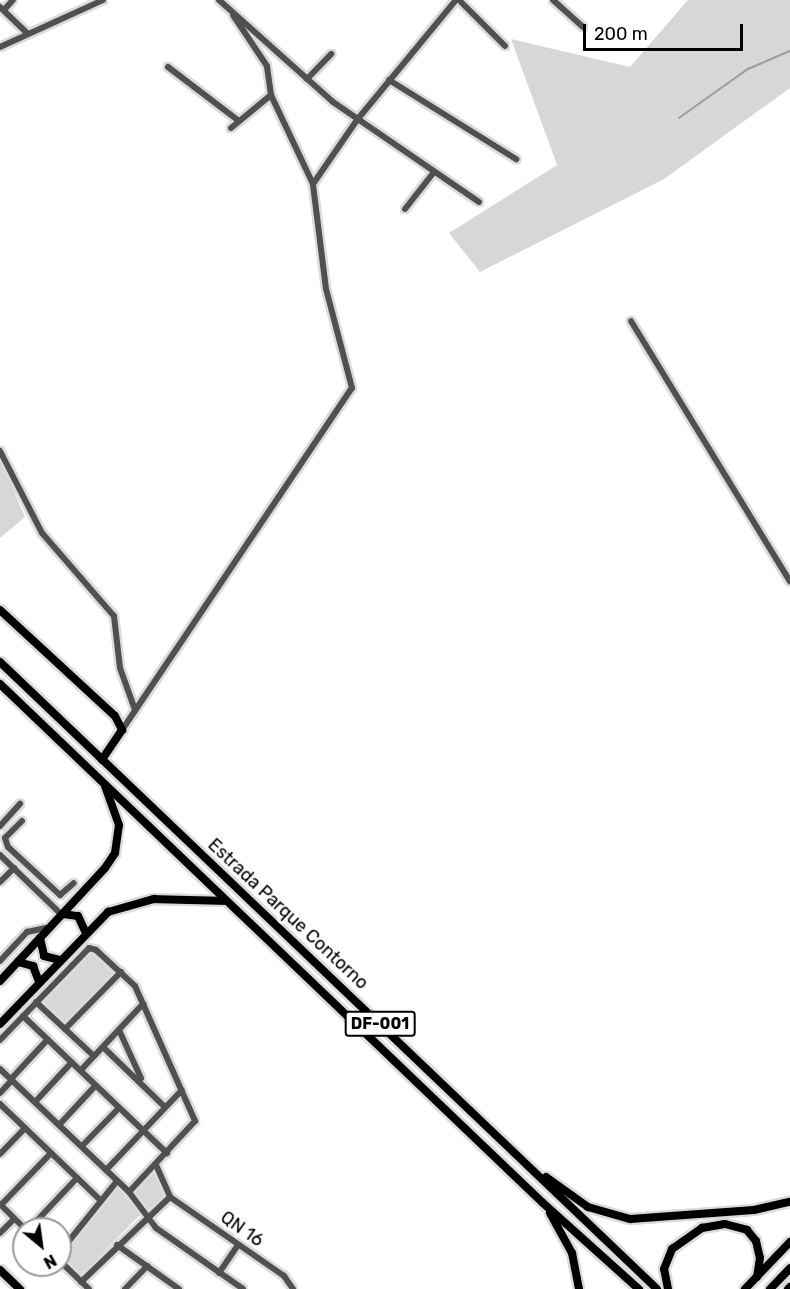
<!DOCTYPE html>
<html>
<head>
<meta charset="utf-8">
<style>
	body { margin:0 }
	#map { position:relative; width:790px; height:1289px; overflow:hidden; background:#fff; font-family:Rubik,sans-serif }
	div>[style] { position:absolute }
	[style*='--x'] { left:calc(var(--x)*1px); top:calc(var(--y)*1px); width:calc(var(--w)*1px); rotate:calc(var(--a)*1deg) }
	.green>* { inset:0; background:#d7d7d7; transform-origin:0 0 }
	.stream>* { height:1.5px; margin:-0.75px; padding:0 0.75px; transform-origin:0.75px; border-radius:0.75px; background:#9e9e9e }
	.roads { filter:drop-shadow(2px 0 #dbdbdb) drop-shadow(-2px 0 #dbdbdb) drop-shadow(0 2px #dbdbdb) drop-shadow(0 -2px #dbdbdb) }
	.minor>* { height:6px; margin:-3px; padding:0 3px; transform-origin:3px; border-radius:3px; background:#505050 }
	.major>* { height:8px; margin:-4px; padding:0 4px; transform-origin:4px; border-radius:4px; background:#000 }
	.highway>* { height:8px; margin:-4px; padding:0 4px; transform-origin:4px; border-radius:4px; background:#000 }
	span { translate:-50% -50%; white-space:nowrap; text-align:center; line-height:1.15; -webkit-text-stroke:6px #fff; paint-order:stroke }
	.shield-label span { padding:2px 4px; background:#fff; border:2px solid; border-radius:4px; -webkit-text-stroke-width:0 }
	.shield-label { font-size:16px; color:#000; font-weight:700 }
	.street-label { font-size:18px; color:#000 }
	.north { position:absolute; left:12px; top:1217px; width:60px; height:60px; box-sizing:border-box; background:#fff; border:2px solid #999; border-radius:50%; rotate:151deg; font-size:16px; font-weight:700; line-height:24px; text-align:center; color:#000 }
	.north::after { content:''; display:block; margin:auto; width:21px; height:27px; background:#000; clip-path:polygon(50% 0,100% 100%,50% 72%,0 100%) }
	.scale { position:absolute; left:583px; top:24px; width:160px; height:27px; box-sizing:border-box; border:3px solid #000; border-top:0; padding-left:8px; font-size:18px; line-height:21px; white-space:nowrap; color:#000; -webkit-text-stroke:4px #fff; paint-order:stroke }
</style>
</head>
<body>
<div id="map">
	<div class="green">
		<div style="clip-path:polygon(688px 0,790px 0,790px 88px,664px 179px,480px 272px,449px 233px,557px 165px,511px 39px,630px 67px)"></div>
		<div style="clip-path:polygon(0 458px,25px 517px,0 538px)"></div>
		<div style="left:89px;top:951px;width:33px;height:70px;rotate:43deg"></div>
		<div style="clip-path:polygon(155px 1172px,166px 1197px,146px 1212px,135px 1193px)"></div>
		<div style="clip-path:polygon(117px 1187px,140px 1215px,81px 1275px,61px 1256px)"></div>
	</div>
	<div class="stream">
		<div style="--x:679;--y:118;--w:85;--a:-35.4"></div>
		<div style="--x:748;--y:69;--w:46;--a:-23.2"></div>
	</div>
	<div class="roads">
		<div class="minor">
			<div style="--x:219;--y:0;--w:153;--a:41.8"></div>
			<div style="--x:333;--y:102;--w:177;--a:34.4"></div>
			<div style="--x:459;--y:0;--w:65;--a:45"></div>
			<div style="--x:553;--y:0;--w:40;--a:42"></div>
			<div style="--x:0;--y:7;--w:37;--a:44"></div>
			<div style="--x:4;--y:10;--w:13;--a:-48"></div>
			<div style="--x:0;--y:47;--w:113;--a:-24.5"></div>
			<div style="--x:168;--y:67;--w:89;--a:37.3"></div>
			<div style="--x:307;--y:79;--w:35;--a:-46"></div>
			<div style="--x:389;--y:80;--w:150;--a:31.9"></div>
			<div style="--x:231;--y:128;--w:52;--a:-39.5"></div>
			<div style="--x:313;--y:184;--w:78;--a:-55.5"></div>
			<div style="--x:357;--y:120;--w:156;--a:-50.5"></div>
			<div style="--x:405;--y:209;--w:47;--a:-51.9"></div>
			<div style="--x:631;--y:321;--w:305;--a:58.6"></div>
			<div style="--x:0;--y:451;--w:92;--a:62.9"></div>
			<div style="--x:42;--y:533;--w:110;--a:49.1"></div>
			<div style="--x:114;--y:616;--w:52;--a:83.4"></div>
			<div style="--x:120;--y:668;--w:45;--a:70.3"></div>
			<div style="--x:122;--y:730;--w:412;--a:-56.1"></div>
			<div style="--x:352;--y:388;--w:102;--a:-104.7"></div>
			<div style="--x:326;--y:289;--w:106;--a:-97.1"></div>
			<div style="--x:313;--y:184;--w:98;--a:-115.3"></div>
			<div style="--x:271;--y:95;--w:29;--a:-98"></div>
			<div style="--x:267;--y:66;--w:61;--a:-123.7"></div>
			<div style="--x:22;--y:821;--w:24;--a:135"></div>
			<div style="--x:5;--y:838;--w:9;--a:72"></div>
			<div style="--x:8;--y:847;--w:71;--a:42.7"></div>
			<div style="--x:60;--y:895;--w:18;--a:-41"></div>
			<div style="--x:0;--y:826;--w:30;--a:-48"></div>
			<div style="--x:0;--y:855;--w:86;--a:44.1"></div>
			<div style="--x:0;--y:882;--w:20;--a:-45"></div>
			<div style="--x:0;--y:961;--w:40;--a:-47"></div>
			<div style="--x:27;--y:932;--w:25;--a:-12"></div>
			<div style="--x:36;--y:1002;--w:79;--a:43"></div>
			<div style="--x:23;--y:1016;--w:199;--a:43.6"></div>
			<div style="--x:65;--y:1029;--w:80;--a:-45.5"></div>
			<div style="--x:119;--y:1030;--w:53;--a:65.4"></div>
			<div style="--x:0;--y:1040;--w:128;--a:-45.9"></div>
			<div style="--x:89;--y:948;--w:7;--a:16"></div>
			<div style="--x:96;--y:950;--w:53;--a:42.7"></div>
			<div style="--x:135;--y:986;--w:148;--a:66"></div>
			<div style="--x:195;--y:1121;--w:97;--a:132.9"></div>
			<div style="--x:103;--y:1047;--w:86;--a:44.1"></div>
			<div style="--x:0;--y:1069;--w:178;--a:43.6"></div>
			<div style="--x:129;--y:1192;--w:45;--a:53.1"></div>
			<div style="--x:156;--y:1228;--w:106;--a:35"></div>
			<div style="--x:81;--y:1070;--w:91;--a:-46.8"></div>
			<div style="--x:11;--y:1079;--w:54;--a:-47.2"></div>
			<div style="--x:0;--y:1093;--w:18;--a:-47"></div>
			<div style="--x:35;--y:1102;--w:54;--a:-47.2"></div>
			<div style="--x:0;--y:1104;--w:139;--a:43.8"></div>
			<div style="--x:59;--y:1125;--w:54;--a:-47.2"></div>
			<div style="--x:82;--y:1146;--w:53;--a:-45.8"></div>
			<div style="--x:0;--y:1154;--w:36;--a:-46"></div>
			<div style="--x:156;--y:1165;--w:35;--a:66"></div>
			<div style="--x:106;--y:1170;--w:110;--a:-46.5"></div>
			<div style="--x:170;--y:1197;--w:139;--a:34.7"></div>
			<div style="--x:284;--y:1276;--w:16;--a:55"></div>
			<div style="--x:0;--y:1204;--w:35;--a:45"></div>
			<div style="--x:1;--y:1205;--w:72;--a:-46.1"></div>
			<div style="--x:29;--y:1229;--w:70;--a:-46.7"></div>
			<div style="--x:0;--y:1233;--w:20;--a:-45"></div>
			<div style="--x:117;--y:1245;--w:76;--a:35.4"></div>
			<div style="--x:60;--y:1252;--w:91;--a:-51.2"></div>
			<div style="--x:60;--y:1261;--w:40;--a:44"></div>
			<div style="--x:219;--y:1273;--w:34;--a:-56"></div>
			<div style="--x:81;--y:1282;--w:123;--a:-43.7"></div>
			<div style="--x:125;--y:1289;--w:32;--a:-46"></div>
		</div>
		<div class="major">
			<div style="--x:0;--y:610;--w:156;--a:42.7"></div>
			<div style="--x:115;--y:716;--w:16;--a:63"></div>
			<div style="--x:122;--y:730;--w:36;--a:124"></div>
			<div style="--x:63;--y:914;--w:15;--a:8"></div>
			<div style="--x:78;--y:916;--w:19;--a:65"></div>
			<div style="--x:40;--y:938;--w:18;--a:77"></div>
			<div style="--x:44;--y:956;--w:16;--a:14"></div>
			<div style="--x:18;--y:962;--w:16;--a:15"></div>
			<div style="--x:33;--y:966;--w:17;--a:69"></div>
			<div style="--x:0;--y:981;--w:154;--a:-47.1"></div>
			<div style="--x:105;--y:868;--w:18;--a:-56"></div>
			<div style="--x:115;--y:853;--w:28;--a:-82"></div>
			<div style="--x:119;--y:825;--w:41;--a:-109.7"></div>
			<div style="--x:0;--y:1024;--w:156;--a:-46"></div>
			<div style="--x:108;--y:912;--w:48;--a:-15.8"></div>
			<div style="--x:154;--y:899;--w:70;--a:1.6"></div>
			<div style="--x:0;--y:1270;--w:28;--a:44"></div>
		</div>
		<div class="highway">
			<div style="--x:0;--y:662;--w:908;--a:43.66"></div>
			<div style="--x:0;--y:684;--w:751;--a:43.71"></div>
			<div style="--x:543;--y:1203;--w:129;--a:41.9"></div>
			<div style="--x:546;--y:1177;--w:52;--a:35.5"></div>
			<div style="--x:588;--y:1207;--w:44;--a:15.9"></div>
			<div style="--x:630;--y:1219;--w:124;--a:-4.2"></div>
			<div style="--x:754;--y:1210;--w:37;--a:-13"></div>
			<div style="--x:550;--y:1213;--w:46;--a:61.2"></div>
			<div style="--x:572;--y:1253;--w:37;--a:79"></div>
			<div style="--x:668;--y:1289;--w:20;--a:-101"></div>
			<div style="--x:664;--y:1269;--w:22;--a:-68"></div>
			<div style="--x:672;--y:1249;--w:37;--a:-35"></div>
			<div style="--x:702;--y:1228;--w:23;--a:-10"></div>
			<div style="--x:725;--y:1224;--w:23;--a:15"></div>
			<div style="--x:747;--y:1230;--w:14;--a:51"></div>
			<div style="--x:756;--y:1241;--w:17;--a:77"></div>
			<div style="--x:760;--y:1258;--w:19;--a:99"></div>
			<div style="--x:745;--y:1289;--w:65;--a:-46.2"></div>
			<div style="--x:770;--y:1289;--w:29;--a:-46"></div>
			<div style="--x:788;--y:1289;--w:3;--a:-45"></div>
		</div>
	</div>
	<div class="shield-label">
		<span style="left:380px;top:1024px">DF-001</span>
	</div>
	<div class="street-label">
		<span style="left:288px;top:914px;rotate:43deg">Estrada Parque Contorno</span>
		<span style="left:242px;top:1229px;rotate:35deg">QN 16</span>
	</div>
	<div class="north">N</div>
	<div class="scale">200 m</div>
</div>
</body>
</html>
